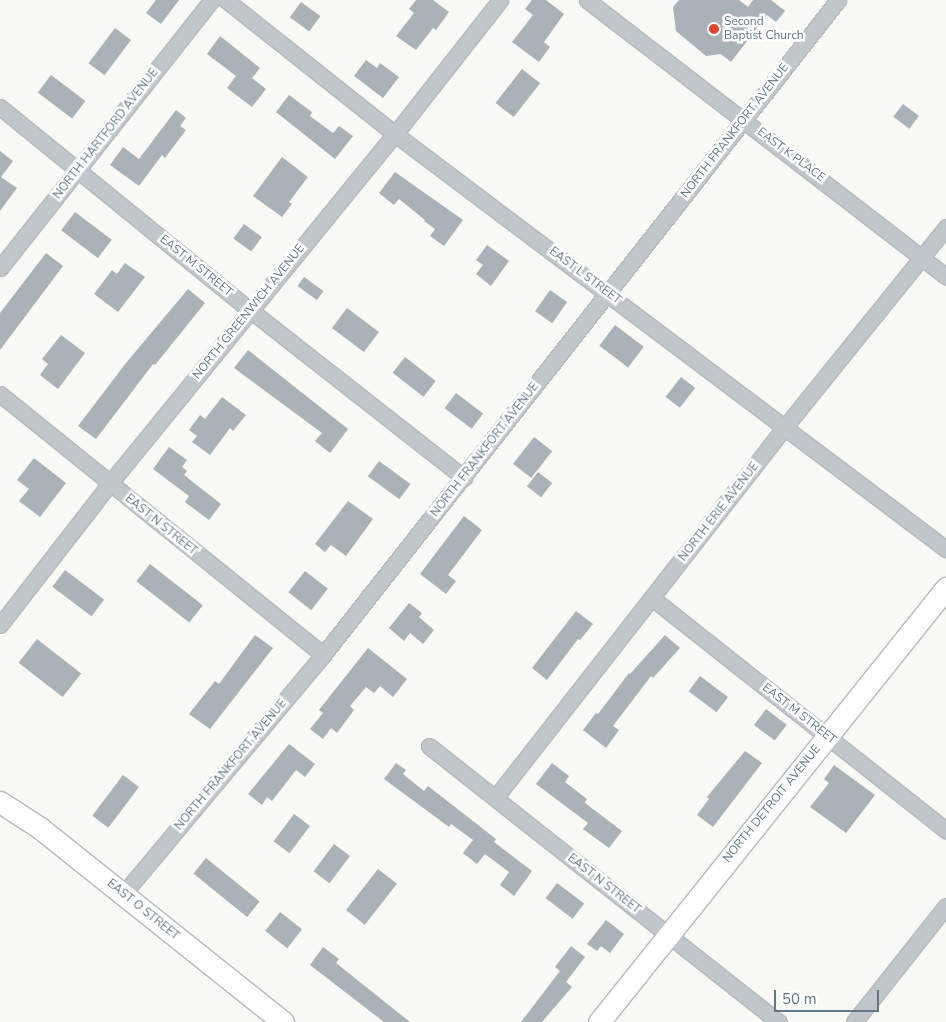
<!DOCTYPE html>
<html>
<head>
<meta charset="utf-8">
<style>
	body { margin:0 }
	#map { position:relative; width:946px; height:1022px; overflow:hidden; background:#f8f8f5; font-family:"Nunito Sans",sans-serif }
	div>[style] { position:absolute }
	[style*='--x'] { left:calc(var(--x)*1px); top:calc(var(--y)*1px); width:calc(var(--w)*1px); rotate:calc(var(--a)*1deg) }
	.building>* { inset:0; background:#a8b2b7; transform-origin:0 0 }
	.roads { filter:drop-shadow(1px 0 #b4babe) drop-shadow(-1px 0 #b4babe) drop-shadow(0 1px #b4babe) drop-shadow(0 -1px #b4babe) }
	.street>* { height:15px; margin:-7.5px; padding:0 7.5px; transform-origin:7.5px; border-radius:7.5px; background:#c1c6ca }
	.secondary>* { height:21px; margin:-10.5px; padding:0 10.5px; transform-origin:10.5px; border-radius:10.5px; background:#fff }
	.dots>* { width:14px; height:14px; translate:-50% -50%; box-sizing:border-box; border:2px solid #fff; border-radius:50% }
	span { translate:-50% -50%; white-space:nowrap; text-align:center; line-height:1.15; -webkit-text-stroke:5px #fff; paint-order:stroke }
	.poi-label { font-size:12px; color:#637681 }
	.left { translate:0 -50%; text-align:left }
	.street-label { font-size:12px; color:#637681 }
	.scale { position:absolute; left:774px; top:990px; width:105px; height:22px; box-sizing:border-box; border:2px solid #637681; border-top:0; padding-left:6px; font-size:15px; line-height:18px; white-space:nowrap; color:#637681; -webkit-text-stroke:4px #fff; paint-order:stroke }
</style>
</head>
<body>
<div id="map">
	<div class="building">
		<div style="clip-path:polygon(156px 0,179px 0,161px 24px,146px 13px)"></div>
		<div style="clip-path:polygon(416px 0,433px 0,449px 12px,436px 30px,433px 28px,416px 50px,396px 36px,414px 13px,409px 9px)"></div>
		<div style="clip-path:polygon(532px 0,546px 0,564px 14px,544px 42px,550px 47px,539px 62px,512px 42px,533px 15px,525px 9px)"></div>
		<div style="clip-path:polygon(679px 0,739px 0,748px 7px,753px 0,771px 0,785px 11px,776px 22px,767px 15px,731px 62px,721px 54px,706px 56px,676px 31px,673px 7px)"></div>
		<div style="left:301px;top:2px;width:24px;height:19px;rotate:36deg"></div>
		<div style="left:115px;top:28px;width:20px;height:44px;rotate:37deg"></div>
		<div style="clip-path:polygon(220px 36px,260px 68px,252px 78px,266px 89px,252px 107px,227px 88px,236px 76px,207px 54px)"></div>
		<div style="clip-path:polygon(366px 60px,377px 68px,380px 63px,399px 77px,383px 98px,354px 76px)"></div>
		<div style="left:522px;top:69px;width:23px;height:43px;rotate:38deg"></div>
		<div style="left:51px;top:75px;width:43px;height:22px;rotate:37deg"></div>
		<div style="clip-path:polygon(289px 95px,312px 112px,310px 116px,333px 133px,339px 126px,353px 136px,335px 159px,276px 112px)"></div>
		<div style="left:903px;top:104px;width:20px;height:16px;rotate:37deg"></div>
		<div style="clip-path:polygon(176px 110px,186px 118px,180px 126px,186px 130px,165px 158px,162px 155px,139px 186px,110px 165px,123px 147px,139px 159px)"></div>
		<div style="clip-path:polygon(0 151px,13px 161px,1px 177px,17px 188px,0 211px)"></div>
		<div style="clip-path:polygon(282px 157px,308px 177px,289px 202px,292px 204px,282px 217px,253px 196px)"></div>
		<div style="clip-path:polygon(395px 172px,463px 220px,444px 246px,430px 236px,435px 229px,424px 221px,425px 220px,399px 199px,394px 205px,379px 193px)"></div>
		<div style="left:75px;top:212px;width:46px;height:23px;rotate:37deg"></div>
		<div style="left:244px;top:224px;width:22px;height:18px;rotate:36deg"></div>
		<div style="clip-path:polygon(487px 245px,509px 261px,491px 286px,476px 274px,483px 265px,476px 260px)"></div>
		<div style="clip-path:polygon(46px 253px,63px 266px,0 350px,0 313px)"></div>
		<div style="clip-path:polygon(125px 263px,145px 277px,118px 312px,94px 294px,112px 270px,117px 274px)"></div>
		<div style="left:304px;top:277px;width:24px;height:11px;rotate:36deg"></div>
		<div style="clip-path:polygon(188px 289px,205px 303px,155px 365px,153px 364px,96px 439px,78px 426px,126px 363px)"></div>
		<div style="left:550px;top:290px;width:21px;height:26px;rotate:35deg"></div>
		<div style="left:347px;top:308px;width:40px;height:25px;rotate:37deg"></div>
		<div style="left:615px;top:325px;width:36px;height:26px;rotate:37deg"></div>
		<div style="clip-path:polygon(61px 335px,85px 353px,58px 389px,40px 375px,48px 364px,42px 359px)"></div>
		<div style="clip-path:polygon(248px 350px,348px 429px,330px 453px,315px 441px,322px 433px,234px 368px)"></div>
		<div style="left:405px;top:357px;width:39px;height:20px;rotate:38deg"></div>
		<div style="left:681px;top:377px;width:18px;height:25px;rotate:38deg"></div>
		<div style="left:456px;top:393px;width:34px;height:19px;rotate:37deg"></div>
		<div style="clip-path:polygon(222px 397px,246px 415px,233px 431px,230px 428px,210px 455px,192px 442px,197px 436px,189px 430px,200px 415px,205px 419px)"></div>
		<div style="left:534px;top:437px;width:23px;height:34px;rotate:38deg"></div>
		<div style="clip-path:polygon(169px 447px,187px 460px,182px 467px,187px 471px,184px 475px,221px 504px,209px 520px,185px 502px,189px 496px,153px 469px)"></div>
		<div style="clip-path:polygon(34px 458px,66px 483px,40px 517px,19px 501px,29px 489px,17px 480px)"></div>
		<div style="left:379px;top:461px;width:39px;height:19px;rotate:36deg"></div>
		<div style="left:538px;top:472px;width:18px;height:18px;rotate:38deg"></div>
		<div style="clip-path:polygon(348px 501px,373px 519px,346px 556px,331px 545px,325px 552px,315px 544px)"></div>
		<div style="clip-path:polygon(464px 516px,482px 530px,448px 575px,456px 581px,446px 594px,420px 574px)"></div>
		<div style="left:150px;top:564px;width:67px;height:22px;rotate:38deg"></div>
		<div style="left:65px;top:570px;width:49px;height:21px;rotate:37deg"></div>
		<div style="left:305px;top:571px;width:29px;height:27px;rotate:38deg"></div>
		<div style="clip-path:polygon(409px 603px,422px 613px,419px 617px,434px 630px,423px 644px,410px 633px,404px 641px,389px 628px)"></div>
		<div style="clip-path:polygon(576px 611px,593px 624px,580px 640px,578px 639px,547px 680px,532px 668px)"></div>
		<div style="clip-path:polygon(255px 635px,273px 648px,210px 729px,189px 714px,215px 681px,219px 684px)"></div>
		<div style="clip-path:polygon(665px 635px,680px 648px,653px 678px,651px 676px,613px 726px,619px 730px,606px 748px,583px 730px,596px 713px,598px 714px,629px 673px,630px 674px)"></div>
		<div style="left:37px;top:639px;width:56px;height:30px;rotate:38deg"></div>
		<div style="clip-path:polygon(368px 648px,407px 679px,393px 697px,380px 686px,374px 693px,366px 687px,350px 706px,354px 710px,337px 733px,331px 728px,323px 739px,310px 729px,323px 713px,319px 710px)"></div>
		<div style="left:700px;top:676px;width:35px;height:19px;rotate:37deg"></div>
		<div style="left:766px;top:709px;width:26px;height:20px;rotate:37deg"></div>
		<div style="clip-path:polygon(289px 744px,315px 764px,305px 777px,296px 770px,272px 801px,267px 797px,262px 805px,248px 794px)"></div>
		<div style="clip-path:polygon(745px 751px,762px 763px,713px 827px,697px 815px,709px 799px,707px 797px)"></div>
		<div style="clip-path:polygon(396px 763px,406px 770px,403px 774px,424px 791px,428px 786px,496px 839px,494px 842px,532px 871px,514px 896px,500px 885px,509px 872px,485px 854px,477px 864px,463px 853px,473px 840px,451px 824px,449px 827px,384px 779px)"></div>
		<div style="clip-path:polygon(552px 763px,569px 776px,565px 782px,587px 799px,585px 803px,622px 831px,609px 848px,583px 829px,588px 823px,536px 784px)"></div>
		<div style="clip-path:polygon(834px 765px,875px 795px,846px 833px,810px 807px,829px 783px,824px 779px)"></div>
		<div style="left:123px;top:775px;width:20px;height:51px;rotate:37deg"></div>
		<div style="left:294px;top:814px;width:20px;height:34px;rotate:37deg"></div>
		<div style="left:334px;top:844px;width:20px;height:34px;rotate:37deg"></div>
		<div style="left:206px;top:858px;width:69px;height:20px;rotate:39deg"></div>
		<div style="left:378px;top:869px;width:24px;height:52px;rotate:38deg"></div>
		<div style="left:557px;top:883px;width:34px;height:19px;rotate:37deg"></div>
		<div style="left:280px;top:912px;width:28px;height:24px;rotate:38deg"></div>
		<div style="clip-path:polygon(606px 920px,624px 934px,610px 953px,601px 946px,597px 951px,587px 944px)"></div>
		<div style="clip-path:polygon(571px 946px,585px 957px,566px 982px,572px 987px,542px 1022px,521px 1022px,560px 971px,555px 967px)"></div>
		<div style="clip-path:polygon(323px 947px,339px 959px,336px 963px,410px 1022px,384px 1022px,310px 965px)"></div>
	</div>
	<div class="roads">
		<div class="street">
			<div style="--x:226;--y:0;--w:216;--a:38.4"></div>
			<div style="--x:395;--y:134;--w:690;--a:36.99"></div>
			<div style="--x:587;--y:0;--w:453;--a:37.6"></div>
			<div style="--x:0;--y:107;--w:322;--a:39.1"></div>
			<div style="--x:250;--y:310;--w:272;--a:38.1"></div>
			<div style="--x:0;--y:268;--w:342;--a:-51.7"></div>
			<div style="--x:0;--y:394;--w:415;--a:38.9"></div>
			<div style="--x:652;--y:598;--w:375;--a:38.3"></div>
			<div style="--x:0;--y:625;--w:180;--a:-52.2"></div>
			<div style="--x:110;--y:483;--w:451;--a:-50.8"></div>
			<div style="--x:395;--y:134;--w:170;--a:-51.9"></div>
			<div style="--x:429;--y:746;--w:446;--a:38.3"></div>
			<div style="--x:495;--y:798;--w:469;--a:-52"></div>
			<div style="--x:784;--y:428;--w:258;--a:-51.1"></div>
			<div style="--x:124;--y:893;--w:310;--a:-50.1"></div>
			<div style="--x:323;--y:655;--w:833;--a:-51.82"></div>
			<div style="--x:854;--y:1022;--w:148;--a:-51.6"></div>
		</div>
		<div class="secondary">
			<div style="--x:0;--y:802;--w:48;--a:33"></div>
			<div style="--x:40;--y:828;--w:311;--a:38.6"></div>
			<div style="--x:599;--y:1022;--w:556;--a:-51.36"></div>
		</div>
	</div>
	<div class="dots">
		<div style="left:714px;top:29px;background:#e54529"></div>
	</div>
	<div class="poi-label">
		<span class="left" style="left:724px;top:29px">Second<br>Baptist Church</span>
	</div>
	<div class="street-label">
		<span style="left:735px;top:131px;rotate:-52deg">NORTH FRANKFORT AVENUE</span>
		<span style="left:106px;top:134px;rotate:-52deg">NORTH HARTFORD AVENUE</span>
		<span style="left:791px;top:155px;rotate:37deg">EAST K PLACE</span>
		<span style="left:196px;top:266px;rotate:39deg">EAST M STREET</span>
		<span style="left:585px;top:276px;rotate:37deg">EAST L STREET</span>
		<span style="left:249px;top:312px;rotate:-51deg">NORTH GREENWICH AVENUE</span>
		<span style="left:485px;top:450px;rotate:-52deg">NORTH FRANKFORT AVENUE</span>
		<span style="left:719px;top:512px;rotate:-52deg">NORTH ERIE AVENUE</span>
		<span style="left:161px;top:525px;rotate:39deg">EAST N STREET</span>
		<span style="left:799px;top:714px;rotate:38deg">EAST M STREET</span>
		<span style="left:231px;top:765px;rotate:-50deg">NORTH FRANKFORT AVENUE</span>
		<span style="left:772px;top:804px;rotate:-51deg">NORTH DETROIT AVENUE</span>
		<span style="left:604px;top:884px;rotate:38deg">EAST N STREET</span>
		<span style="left:143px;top:910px;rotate:39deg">EAST O STREET</span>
	</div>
	<div class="scale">50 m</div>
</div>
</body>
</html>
